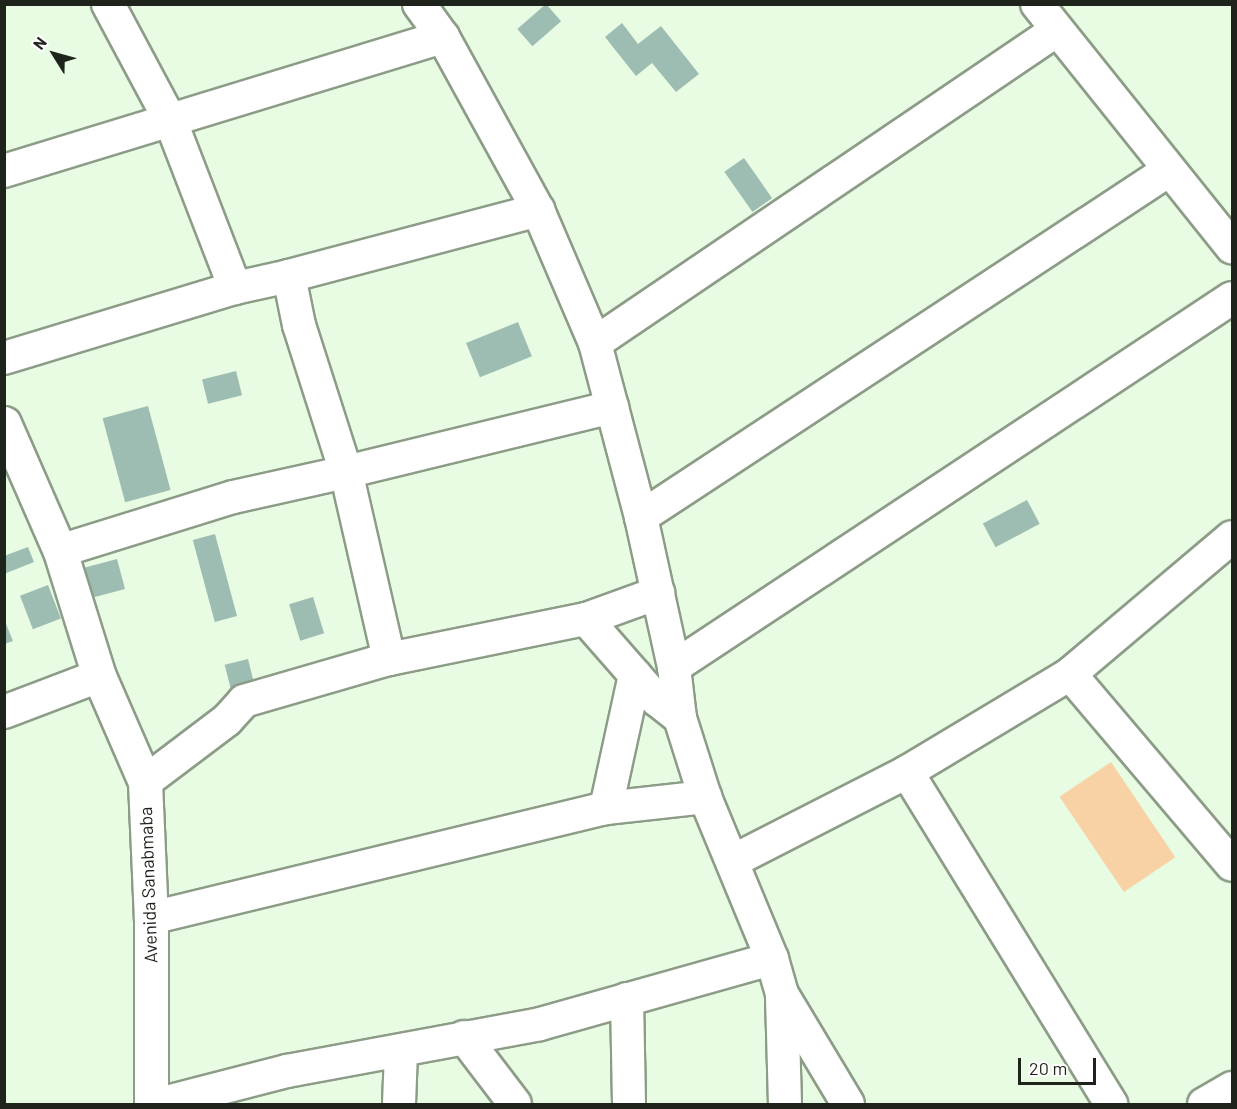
<!DOCTYPE html>
<html>
<head>
<meta charset="utf-8">
<style>
	body { margin:0 }
	#map { position:relative; width:1237px; height:1109px; overflow:hidden; background:#e8fbe3; font-family:Barlow,sans-serif }
	div>[style] { position:absolute }
	[style*='--x'] { left:calc(var(--x)*1px); top:calc(var(--y)*1px); width:calc(var(--w)*1px); rotate:calc(var(--a)*1deg) }
	.green>* { inset:0; background:#f8d2a5; transform-origin:0 0 }
	.building>* { inset:0; background:#9ebdb2; transform-origin:0 0 }
	.roads { filter:drop-shadow(2px 0 #8c9c87) drop-shadow(-2px 0 #8c9c87) drop-shadow(0 2px #8c9c87) drop-shadow(0 -2px #8c9c87) }
	.minor>* { height:32px; margin:-16px; padding:0 16px; transform-origin:16px; border-radius:16px; background:#fff }
	.tertiary>* { height:33px; margin:-16.5px; padding:0 16.5px; transform-origin:16.5px; border-radius:16.5px; background:#fff }
	span { translate:-50% -50%; white-space:nowrap; text-align:center; line-height:1.15; -webkit-text-stroke:6px #fff; paint-order:stroke }
	.street-label { font-size:18px; color:#1e241b }
	.frame { position:absolute; inset:0; border:6px solid #1e241b; pointer-events:none }
	.north { position:absolute; left:24px; top:24px; width:60px; height:60px; -webkit-text-stroke:4px #fff; paint-order:stroke; rotate:307deg; font-size:16px; font-weight:700; line-height:24px; text-align:center; color:#1e241b }
	.north::after { content:''; display:block; margin:auto; width:21px; height:27px; background:#1e241b; clip-path:polygon(50% 0,100% 100%,50% 72%,0 100%) }
	.scale { position:absolute; left:1018px; top:1058px; width:78px; height:27px; box-sizing:border-box; border:3px solid #1e241b; border-top:0; padding-left:8px; font-size:18px; line-height:21px; white-space:nowrap; color:#1e241b; -webkit-text-stroke:4px #fff; paint-order:stroke }
</style>
</head>
<body>
<div id="map">
	<div class="green">
		<div style="left:1111px;top:762px;width:115px;height:62px;rotate:56deg"></div>
	</div>
	<div class="building">
		<div style="left:546px;top:4px;width:23px;height:38px;rotate:49deg"></div>
		<div style="clip-path:polygon(622px 23px,638px 44px,661px 26px,699px 74px,676px 92px,652px 63px,636px 76px,605px 37px)"></div>
		<div style="left:744px;top:158px;width:49px;height:24px;rotate:55deg"></div>
		<div style="left:518px;top:322px;width:37px;height:56px;rotate:68deg"></div>
		<div style="left:236px;top:371px;width:25px;height:35px;rotate:76deg"></div>
		<div style="left:148px;top:406px;width:87px;height:47px;rotate:75deg"></div>
		<div style="left:1027px;top:500px;width:27px;height:50px;rotate:62deg"></div>
		<div style="left:215px;top:534px;width:85px;height:23px;rotate:75deg"></div>
		<div style="clip-path:polygon(28px 547px,34px 562px,4px 574px,4px 556px)"></div>
		<div style="left:117px;top:559px;width:31px;height:41px;rotate:75deg"></div>
		<div style="left:48px;top:585px;width:36px;height:30px;rotate:69deg"></div>
		<div style="left:313px;top:597px;width:38px;height:25px;rotate:73deg"></div>
		<div style="clip-path:polygon(4px 619px,13px 641px,4px 644px)"></div>
		<div style="left:248px;top:659px;width:33px;height:24px;rotate:76deg"></div>
	</div>
	<div class="roads">
		<div class="minor">
			<div style="--x:108;--y:4;--w:134;--a:61.9"></div>
			<div style="--x:171;--y:122;--w:178;--a:68.9"></div>
			<div style="--x:419;--y:4;--w:41;--a:54"></div>
			<div style="--x:443;--y:37;--w:197;--a:61.2"></div>
			<div style="--x:538;--y:210;--w:145;--a:66.8"></div>
			<div style="--x:595;--y:343;--w:180;--a:75.2"></div>
			<div style="--x:641;--y:517;--w:154;--a:77.6"></div>
			<div style="--x:674;--y:667;--w:51;--a:83.3"></div>
			<div style="--x:680;--y:718;--w:83;--a:72.4"></div>
			<div style="--x:705;--y:797;--w:175;--a:67.5"></div>
			<div style="--x:772;--y:959;--w:36;--a:74"></div>
			<div style="--x:782;--y:994;--w:128;--a:59"></div>
			<div style="--x:1037;--y:4;--w:312;--a:51.3"></div>
			<div style="--x:4;--y:171;--w:459;--a:-17"></div>
			<div style="--x:289;--y:276;--w:258;--a:-14.8"></div>
			<div style="--x:595;--y:343;--w:558;--a:-34.12"></div>
			<div style="--x:4;--y:358;--w:241;--a:-16.9"></div>
			<div style="--x:235;--y:288;--w:55;--a:-12.5"></div>
			<div style="--x:289;--y:276;--w:50;--a:78.5"></div>
			<div style="--x:299;--y:325;--w:154;--a:72.3"></div>
			<div style="--x:346;--y:472;--w:116;--a:167.5"></div>
			<div style="--x:233;--y:497;--w:181;--a:162.7"></div>
			<div style="--x:641;--y:517;--w:632;--a:-33.31"></div>
			<div style="--x:586;--y:619;--w:108;--a:48.8"></div>
			<div style="--x:657;--y:700;--w:29;--a:38"></div>
			<div style="--x:389;--y:659;--w:192;--a:-102.9"></div>
			<div style="--x:346;--y:472;--w:274;--a:-13.7"></div>
			<div style="--x:674;--y:667;--w:669;--a:-33.48"></div>
			<div style="--x:1070;--y:674;--w:250;--a:49.7"></div>
			<div style="--x:4;--y:712;--w:102;--a:-20.8"></div>
			<div style="--x:907;--y:772;--w:390;--a:58.4"></div>
			<div style="--x:145;--y:782;--w:103;--a:-37.1"></div>
			<div style="--x:227;--y:720;--w:25;--a:-48"></div>
			<div style="--x:244;--y:701;--w:151;--a:-16.2"></div>
			<div style="--x:389;--y:659;--w:201;--a:-11.5"></div>
			<div style="--x:586;--y:619;--w:77;--a:-19.9"></div>
			<div style="--x:606;--y:808;--w:136;--a:-77.7"></div>
			<div style="--x:733;--y:861;--w:195;--a:-27.1"></div>
			<div style="--x:907;--y:772;--w:190;--a:-31"></div>
			<div style="--x:1070;--y:674;--w:212;--a:-40.2"></div>
			<div style="--x:151;--y:918;--w:468;--a:-13.6"></div>
			<div style="--x:606;--y:808;--w:100;--a:-6.3"></div>
			<div style="--x:782;--y:997;--w:107;--a:88.4"></div>
			<div style="--x:627;--y:999;--w:105;--a:88.9"></div>
			<div style="--x:464;--y:1037;--w:84;--a:52.7"></div>
			<div style="--x:159;--y:1104;--w:132;--a:-14.5"></div>
			<div style="--x:287;--y:1071;--w:257;--a:-10.5"></div>
			<div style="--x:540;--y:1024;--w:241;--a:-15.7"></div>
			<div style="--x:399;--y:1104;--w:53;--a:-87.8"></div>
			<div style="--x:1204;--y:1104;--w:32;--a:-30"></div>
		</div>
		<div class="tertiary">
			<div style="--x:4;--y:423;--w:140;--a:66.4"></div>
			<div style="--x:60;--y:551;--w:131;--a:72.7"></div>
			<div style="--x:99;--y:676;--w:116;--a:66.5"></div>
			<div style="--x:145;--y:782;--w:136;--a:87.5"></div>
			<div style="--x:151;--y:918;--w:186;--a:90"></div>
		</div>
	</div>
	<div class="street-label">
		<span style="left:148px;top:885px;rotate:-92deg">Avenida Sanabmaba</span>
	</div>
	<div class="frame"></div>
	<div class="north">N</div>
	<div class="scale">20 m</div>
</div>
</body>
</html>
